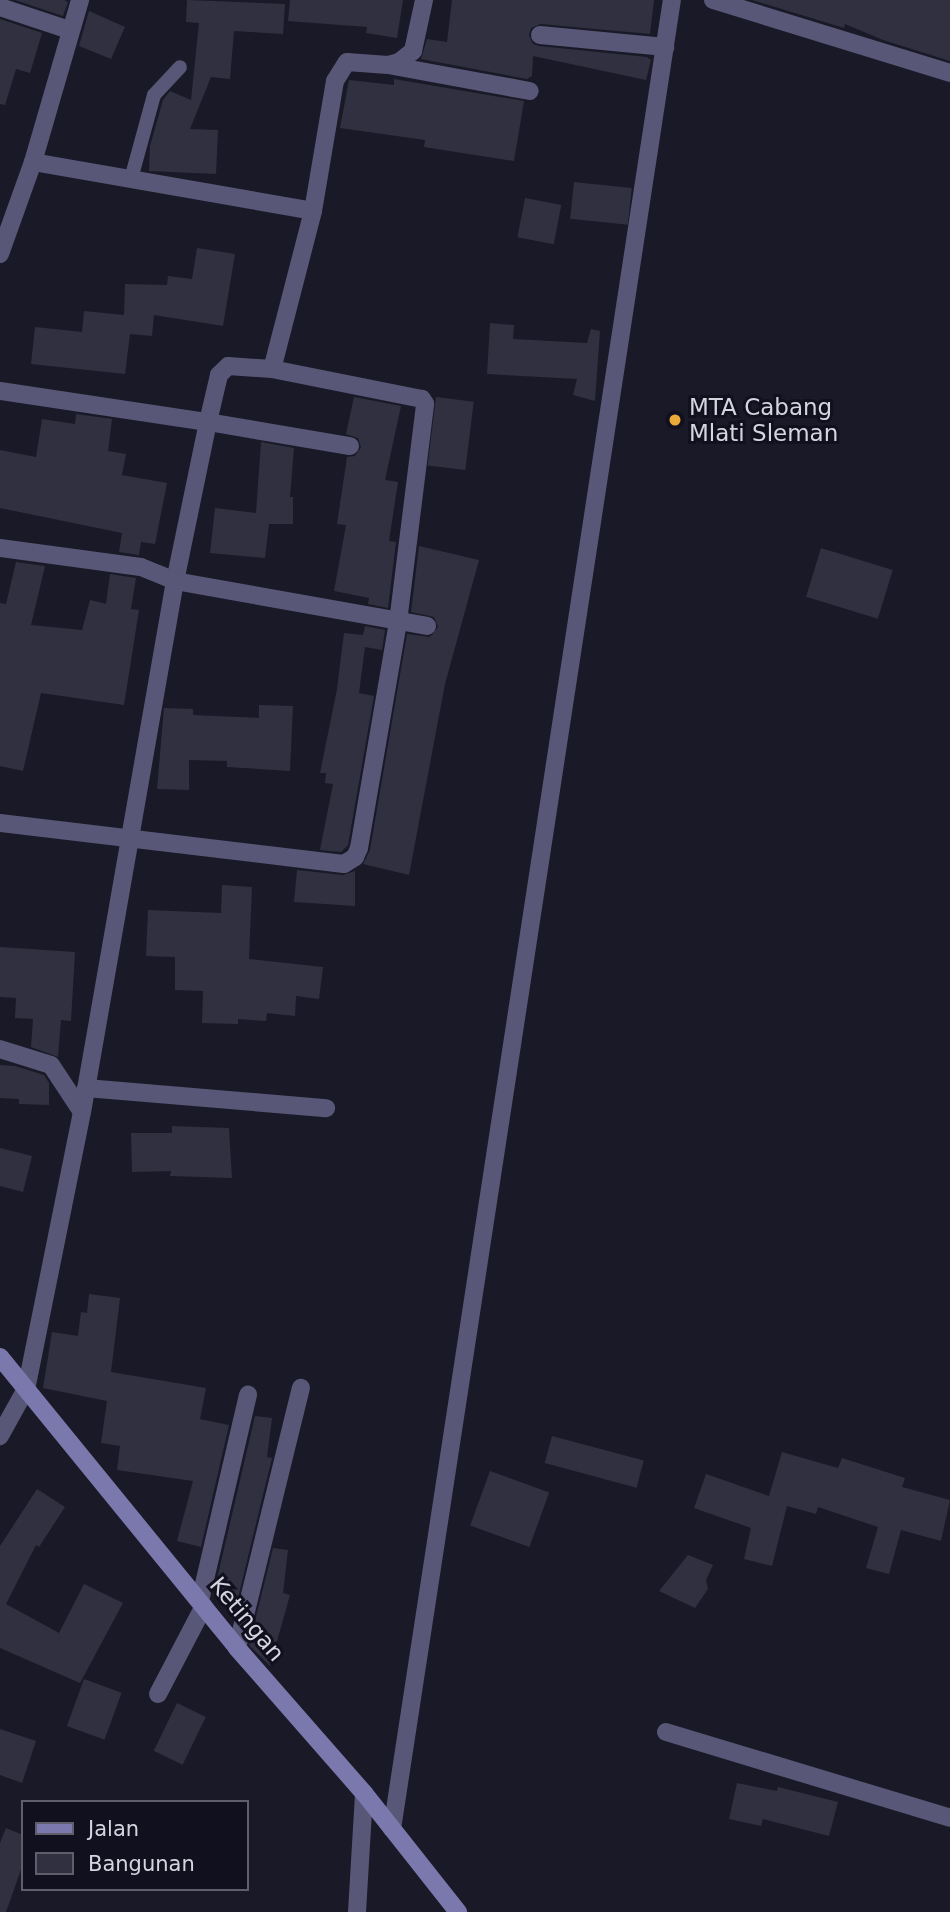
<!DOCTYPE html>
<html>
<head>
<meta charset="utf-8">
<style>
	body { margin:0 }
	#map { position:relative; width:950px; height:1912px; overflow:hidden; background:#1a1927; font-family:"DejaVu Sans",sans-serif }
	div>[style] { position:absolute }
	[style*='--x'] { left:calc(var(--x)*1px); top:calc(var(--y)*1px); width:calc(var(--w)*1px); rotate:calc(var(--a)*1deg) }
	.building>* { inset:0; background:#313040; transform-origin:0 0 }
	.lane>* { height:14px; margin:-7px; padding:0 7px; transform-origin:7px; border-radius:7px; background:#585777 }
	.street>* { height:18px; margin:-9px; padding:0 9px; transform-origin:9px; border-radius:9px; background:#585777 }
	.secondary>* { height:18px; margin:-9px; padding:0 9px; transform-origin:9px; border-radius:9px; background:#7b78ad }
	.dots>* { width:19px; height:19px; translate:-50% -50%; box-sizing:border-box; border:4px solid #11101e; border-radius:50% }
	span { translate:-50% -50%; white-space:nowrap; text-align:center; line-height:1.15; -webkit-text-stroke:6px #11101e; paint-order:stroke }
	.poi-label { font-size:23px; color:#d5d5e0 }
	.left { translate:0 -50%; text-align:left }
	.street-label { font-size:23px; color:#d5d5e0 }
	.legend { position:absolute; left:21px; top:1800px; width:228px; height:91px; box-sizing:border-box; background:#11101e; border:2px solid #5f5f6c; margin:0; padding:9px 12px; list-style:none; font-size:21px; color:#d5d5e0 }
	.legend li { display:flex; align-items:center; gap:14px; height:35px }
	.legend b { width:35px; border:2px solid #5f5f6c }
</style>
</head>
<body>
<div id="map">
	<div class="building">
		<div style="clip-path:polygon(15px 0,64px 0,68px 2px,63px 16px)"></div>
		<div style="clip-path:polygon(187px 0,285px 4px,283px 34px,234px 31px,230px 79px,211px 77px,190px 129px,218px 130px,216px 174px,149px 171px,150px 146px,163px 100px,170px 91px,191px 100px,199px 23px,186px 22px)"></div>
		<div style="clip-path:polygon(290px 0,403px 0,397px 38px,366px 33px,367px 27px,288px 21px)"></div>
		<div style="clip-path:polygon(452px 0,654px 0,650px 34px,541px 24px,531px 28px,529px 35px,533px 44px,539px 46px,647px 57px,651px 60px,646px 80px,533px 56px,532px 76px,527px 79px,421px 59px,427px 39px,447px 42px)"></div>
		<div style="clip-path:polygon(752px 0,950px 0,950px 61px,883px 40px,845px 24px,844px 28px)"></div>
		<div style="clip-path:polygon(89px 11px,125px 27px,111px 59px,79px 46px)"></div>
		<div style="clip-path:polygon(0 19px,42px 33px,30px 73px,16px 69px,5px 105px,0 104px)"></div>
		<div style="clip-path:polygon(394px 79px,524px 101px,514px 161px,424px 147px,425px 140px,340px 128px,349px 80px,394px 85px)"></div>
		<div style="left:574px;top:182px;width:58px;height:37px;rotate:6deg"></div>
		<div style="left:525px;top:198px;width:37px;height:40px;rotate:11deg"></div>
		<div style="clip-path:polygon(197px 248px,235px 254px,223px 326px,154px 315px,152px 336px,130px 334px,125px 374px,31px 364px,35px 327px,82px 332px,84px 311px,124px 315px,125px 284px,167px 285px,168px 276px,192px 279px)"></div>
		<div style="clip-path:polygon(490px 323px,514px 325px,513px 339px,587px 343px,591px 329px,600px 331px,595px 401px,573px 395px,577px 379px,487px 374px)"></div>
		<div style="clip-path:polygon(354px 397px,401px 406px,385px 480px,398px 482px,389px 541px,396px 542px,388px 608px,368px 604px,369px 598px,334px 591px,346px 525px,337px 524px,347px 457px,355px 456px,361px 447px,358px 438px,346px 434px)"></div>
		<div style="left:436px;top:397px;width:38px;height:69px;rotate:7deg"></div>
		<div style="clip-path:polygon(76px 414px,112px 419px,108px 451px,126px 454px,122px 475px,167px 483px,155px 544px,141px 542px,139px 555px,119px 552px,122px 533px,0 508px,0 450px,36px 457px,42px 419px,75px 424px)"></div>
		<div style="clip-path:polygon(261px 442px,294px 448px,290px 497px,293px 497px,293px 524px,269px 524px,265px 558px,210px 553px,215px 508px,256px 513px)"></div>
		<div style="clip-path:polygon(419px 546px,479px 560px,445px 684px,409px 875px,363px 864px,370px 850px,407px 634px,430px 637px,438px 627px,434px 617px,411px 612px)"></div>
		<div style="left:821px;top:548px;width:75px;height:51px;rotate:17deg"></div>
		<div style="clip-path:polygon(16px 562px,45px 566px,31px 625px,82px 630px,90px 600px,106px 604px,110px 574px,136px 578px,131px 609px,139px 610px,124px 705px,41px 693px,23px 771px,0 766px,0 603px,6px 604px)"></div>
		<div style="clip-path:polygon(365px 626px,385px 630px,382px 650px,365px 647px,359px 693px,374px 696px,348px 845px,341px 852px,320px 850px,333px 784px,325px 783px,326px 773px,320px 773px,337px 689px,344px 633px,363px 635px)"></div>
		<div style="clip-path:polygon(259px 705px,293px 706px,290px 771px,227px 767px,227px 761px,189px 760px,189px 790px,157px 789px,164px 708px,193px 709px,193px 715px,259px 718px)"></div>
		<div style="clip-path:polygon(297px 870px,343px 875px,355px 871px,355px 906px,294px 902px)"></div>
		<div style="clip-path:polygon(222px 885px,252px 887px,249px 959px,323px 967px,319px 999px,296px 996px,295px 1016px,267px 1013px,266px 1021px,238px 1019px,238px 1024px,202px 1023px,203px 991px,175px 990px,175px 957px,146px 956px,148px 910px,221px 913px)"></div>
		<div style="clip-path:polygon(0 947px,75px 952px,71px 1021px,61px 1020px,58px 1057px,31px 1047px,33px 1019px,15px 1018px,16px 998px,0 997px)"></div>
		<div style="clip-path:polygon(0 1065px,15px 1066px,44px 1075px,49px 1083px,49px 1105px,19px 1104px,19px 1099px,0 1098px)"></div>
		<div style="clip-path:polygon(172px 1126px,229px 1128px,232px 1178px,170px 1176px,171px 1171px,132px 1172px,131px 1133px,172px 1133px)"></div>
		<div style="clip-path:polygon(0 1148px,32px 1156px,23px 1192px,0 1186px)"></div>
		<div style="clip-path:polygon(89px 1294px,120px 1298px,111px 1372px,206px 1388px,200px 1419px,229px 1425px,201px 1547px,177px 1541px,193px 1481px,117px 1470px,120px 1446px,101px 1443px,107px 1401px,43px 1388px,52px 1332px,78px 1336px,81px 1312px,87px 1313px)"></div>
		<div style="clip-path:polygon(255px 1416px,272px 1418px,267px 1457px,272px 1458px,237px 1602px,213px 1596px)"></div>
		<div style="left:552px;top:1436px;width:95px;height:28px;rotate:15deg"></div>
		<div style="clip-path:polygon(782px 1452px,838px 1468px,842px 1458px,905px 1478px,902px 1487px,950px 1500px,941px 1541px,901px 1530px,889px 1574px,866px 1568px,878px 1527px,818px 1507px,816px 1514px,787px 1506px,772px 1566px,744px 1559px,751px 1528px,694px 1508px,706px 1474px,769px 1496px)"></div>
		<div style="left:490px;top:1471px;width:63px;height:58px;rotate:20deg"></div>
		<div style="clip-path:polygon(37px 1489px,65px 1507px,39px 1547px,36px 1545px,6px 1604px,59px 1633px,84px 1584px,123px 1603px,80px 1683px,0 1648px,0 1546px)"></div>
		<div style="clip-path:polygon(273px 1548px,288px 1550px,283px 1593px,290px 1595px,270px 1666px,249px 1645px)"></div>
		<div style="clip-path:polygon(688px 1555px,713px 1565px,706px 1580px,708px 1589px,695px 1608px,659px 1591px)"></div>
		<div style="left:84px;top:1679px;width:40px;height:50px;rotate:20deg"></div>
		<div style="left:177px;top:1703px;width:32px;height:53px;rotate:26deg"></div>
		<div style="clip-path:polygon(0 1729px,36px 1741px,22px 1783px,0 1775px)"></div>
		<div style="clip-path:polygon(737px 1783px,777px 1791px,778px 1787px,838px 1802px,829px 1836px,763px 1819px,761px 1826px,729px 1819px)"></div>
		<div style="clip-path:polygon(6px 1828px,23px 1835px,23px 1864px,6px 1912px,0 1912px,0 1843px)"></div>
	</div>
	<div class="lane">
		<div style="--x:131;--y:179;--w:87;--a:-74.7"></div>
		<div style="--x:154;--y:95;--w:38;--a:-47"></div>
	</div>
	<div class="street">
		<div style="--x:713;--y:0;--w:248;--a:17.1"></div>
		<div style="--x:0;--y:7;--w:73;--a:18.4"></div>
		<div style="--x:540;--y:35;--w:126;--a:5.5"></div>
		<div style="--x:388;--y:65;--w:11;--a:-15"></div>
		<div style="--x:399;--y:62;--w:18;--a:-38"></div>
		<div style="--x:413;--y:51;--w:52;--a:-77.8"></div>
		<div style="--x:33;--y:162;--w:284;--a:9.9"></div>
		<div style="--x:313;--y:211;--w:163;--a:104.5"></div>
		<div style="--x:272;--y:369;--w:44;--a:-176.1"></div>
		<div style="--x:228;--y:366;--w:13;--a:135"></div>
		<div style="--x:219;--y:375;--w:48;--a:103.2"></div>
		<div style="--x:208;--y:422;--w:144;--a:9.6"></div>
		<div style="--x:313;--y:211;--w:132;--a:-80.4"></div>
		<div style="--x:335;--y:81;--w:22;--a:-58"></div>
		<div style="--x:347;--y:62;--w:41;--a:4.2"></div>
		<div style="--x:388;--y:65;--w:144;--a:10.4"></div>
		<div style="--x:0;--y:254;--w:98;--a:-70.3"></div>
		<div style="--x:33;--y:162;--w:169;--a:-73.8"></div>
		<div style="--x:0;--y:391;--w:210;--a:8.5"></div>
		<div style="--x:208;--y:422;--w:162;--a:101.7"></div>
		<div style="--x:175;--y:581;--w:256;--a:10.1"></div>
		<div style="--x:0;--y:548;--w:142;--a:7.7"></div>
		<div style="--x:141;--y:567;--w:37;--a:22"></div>
		<div style="--x:175;--y:581;--w:539;--a:99.93"></div>
		<div style="--x:82;--y:1112;--w:283;--a:101.4"></div>
		<div style="--x:26;--y:1389;--w:54;--a:119"></div>
		<div style="--x:0;--y:823;--w:346;--a:6.8"></div>
		<div style="--x:344;--y:864;--w:13;--a:-32"></div>
		<div style="--x:355;--y:857;--w:10;--a:-66"></div>
		<div style="--x:359;--y:848;--w:229;--a:-80.2"></div>
		<div style="--x:398;--y:622;--w:220;--a:-82.9"></div>
		<div style="--x:425;--y:404;--w:6;--a:-121"></div>
		<div style="--x:422;--y:399;--w:153;--a:-168.7"></div>
		<div style="--x:0;--y:1049;--w:53;--a:17.4"></div>
		<div style="--x:51;--y:1065;--w:56;--a:56.6"></div>
		<div style="--x:86;--y:1088;--w:241;--a:4.8"></div>
		<div style="--x:200;--y:1601;--w:212;--a:-76.9"></div>
		<div style="--x:237;--y:1648;--w:268;--a:-76.2"></div>
		<div style="--x:158;--y:1694;--w:99;--a:-62.4"></div>
		<div style="--x:666;--y:1732;--w:297;--a:16.8"></div>
		<div style="--x:392;--y:1829;--w:1850;--a:-81.3"></div>
		<div style="--x:357;--y:1912;--w:119;--a:-86.6"></div>
	</div>
	<div class="secondary">
		<div style="--x:0;--y:1357;--w:375;--a:50.8"></div>
		<div style="--x:237;--y:1648;--w:193;--a:48.8"></div>
		<div style="--x:364;--y:1793;--w:152;--a:51.7"></div>
	</div>
	<div class="dots">
		<div style="left:675px;top:420px;background:#eba93a"></div>
	</div>
	<div class="poi-label">
		<span class="left" style="left:689px;top:420px">MTA Cabang<br>Mlati Sleman</span>
	</div>
	<div class="street-label">
		<span style="left:247px;top:1619px;rotate:50deg">Ketingan</span>
	</div>
	<ul class="legend">
	<li><b style="height:9px;background:#7b78ad"></b>Jalan</li>
	<li><b style="height:19px;background:#313040"></b>Bangunan</li>
	</ul>
</div>
</body>
</html>
